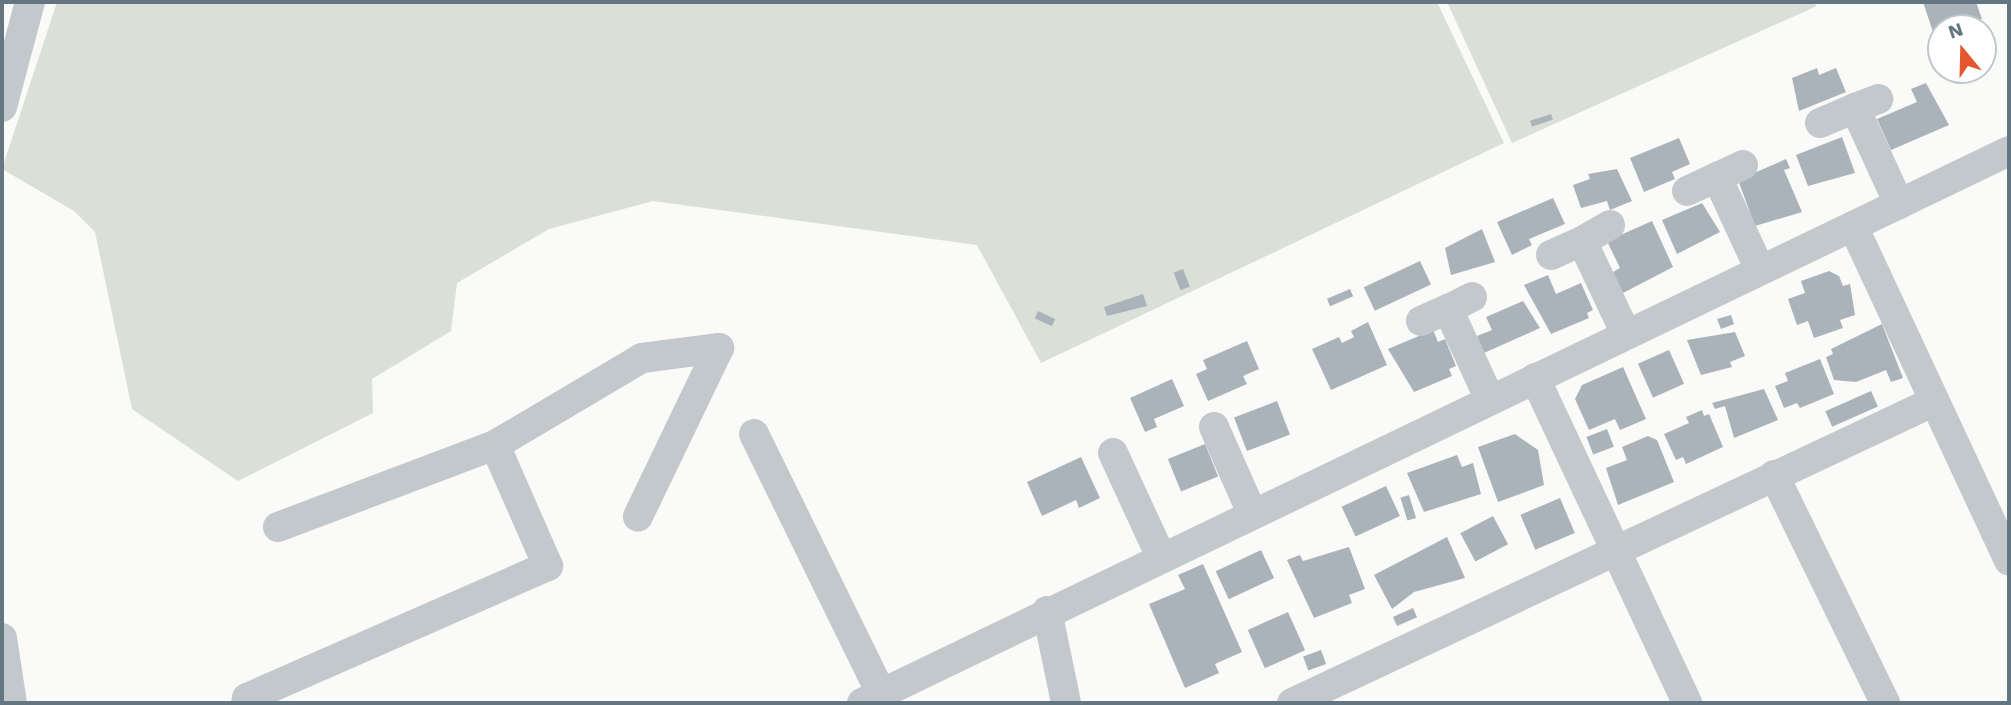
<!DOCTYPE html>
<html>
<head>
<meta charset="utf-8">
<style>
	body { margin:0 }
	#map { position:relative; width:2011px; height:705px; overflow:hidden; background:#fafaf8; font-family:"Work Sans",sans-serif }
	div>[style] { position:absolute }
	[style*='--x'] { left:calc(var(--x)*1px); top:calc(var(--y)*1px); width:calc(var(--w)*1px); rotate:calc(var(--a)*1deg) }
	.green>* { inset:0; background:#dadfd7 }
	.building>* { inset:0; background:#aab3b9; transform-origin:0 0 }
	.minor>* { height:30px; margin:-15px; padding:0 15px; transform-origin:15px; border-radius:15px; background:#c3c8cc }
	span { translate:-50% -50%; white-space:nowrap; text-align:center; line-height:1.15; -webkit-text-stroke:7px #fff; paint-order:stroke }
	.frame { position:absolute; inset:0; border:4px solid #657683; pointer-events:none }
	.north { position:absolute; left:1927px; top:14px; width:70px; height:70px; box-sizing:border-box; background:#fff; border:2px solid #c1c8cd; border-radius:50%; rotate:341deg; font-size:19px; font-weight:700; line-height:28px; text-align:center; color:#657683 }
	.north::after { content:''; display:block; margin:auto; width:24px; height:32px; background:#e4572e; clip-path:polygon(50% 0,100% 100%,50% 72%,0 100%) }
</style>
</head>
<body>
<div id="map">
	<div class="green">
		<div style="clip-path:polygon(57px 2px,1437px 2px,1504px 143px,1041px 363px,977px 245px,653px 201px,549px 229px,457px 283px,451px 331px,372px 379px,373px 413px,238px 481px,132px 409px,95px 232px,74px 211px,2px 169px)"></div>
		<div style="clip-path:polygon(1447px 2px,1812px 2px,1817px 6px,1512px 143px)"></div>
	</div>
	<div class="building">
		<div style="clip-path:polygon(1923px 2px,1976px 2px,1982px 19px,1941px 28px,1934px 35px)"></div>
		<div style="clip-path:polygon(1817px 68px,1819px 75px,1836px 68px,1846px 92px,1799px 111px,1792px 78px)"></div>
		<div style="clip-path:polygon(1926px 83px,1949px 125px,1891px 150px,1877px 119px,1917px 102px,1911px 89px)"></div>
		<div style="left:1551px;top:114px;width:6px;height:22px;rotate:72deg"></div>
		<div style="clip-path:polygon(1842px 137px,1855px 173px,1808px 186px,1796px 155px)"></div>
		<div style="clip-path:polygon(1679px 138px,1690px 164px,1672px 172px,1675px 179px,1644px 192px,1630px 158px)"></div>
		<div style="clip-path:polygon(1786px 159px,1790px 168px,1784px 170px,1802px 212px,1755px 226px,1738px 180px)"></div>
		<div style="clip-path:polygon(1617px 169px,1632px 201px,1610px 210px,1607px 201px,1581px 208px,1573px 185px,1590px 179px,1588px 174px)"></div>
		<div style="clip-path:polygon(1553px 198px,1565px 224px,1529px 239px,1532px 245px,1512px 255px,1497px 222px)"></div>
		<div style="clip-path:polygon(1702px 203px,1720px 232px,1677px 254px,1662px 220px)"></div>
		<div style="clip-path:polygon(1652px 221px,1673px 267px,1623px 293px,1613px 272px,1620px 268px,1607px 241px)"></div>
		<div style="clip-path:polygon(1482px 229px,1495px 262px,1451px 275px,1445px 248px)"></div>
		<div style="left:1420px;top:261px;width:26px;height:62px;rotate:65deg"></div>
		<div style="left:1183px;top:269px;width:19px;height:10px;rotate:69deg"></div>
		<div style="clip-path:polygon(1829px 271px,1839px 276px,1843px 286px,1850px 284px,1855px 315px,1840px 320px,1843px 328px,1814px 338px,1808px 321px,1797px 325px,1788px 299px,1805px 293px,1801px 281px)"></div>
		<div style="clip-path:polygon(1548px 275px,1556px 294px,1581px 283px,1593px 310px,1587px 313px,1589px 318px,1551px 334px,1524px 285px)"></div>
		<div style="left:1350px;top:289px;width:8px;height:25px;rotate:67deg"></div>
		<div style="clip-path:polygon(1143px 294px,1147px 306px,1107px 316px,1104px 307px)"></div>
		<div style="clip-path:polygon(1523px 301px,1540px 328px,1484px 353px,1477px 336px,1492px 330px,1486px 317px)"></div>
		<div style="left:1038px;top:311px;width:19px;height:8px;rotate:25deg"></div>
		<div style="clip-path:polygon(1731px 315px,1734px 324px,1721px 329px,1717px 319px)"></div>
		<div style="clip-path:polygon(1368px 322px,1387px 365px,1331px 390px,1312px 349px,1339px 337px,1342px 343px,1354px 337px,1351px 331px)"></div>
		<div style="clip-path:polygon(1882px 324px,1903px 378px,1891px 382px,1886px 370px,1856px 382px,1834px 380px,1826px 357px,1833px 354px,1831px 349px)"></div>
		<div style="clip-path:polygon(1433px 330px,1438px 342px,1445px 339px,1456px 366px,1449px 369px,1452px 376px,1414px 392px,1388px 349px)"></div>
		<div style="clip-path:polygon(1735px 332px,1745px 356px,1730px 362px,1732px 367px,1701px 375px,1687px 340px)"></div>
		<div style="clip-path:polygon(1247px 341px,1259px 369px,1243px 376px,1247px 384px,1208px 401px,1196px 374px,1207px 369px,1203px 360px)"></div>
		<div style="left:1669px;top:350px;width:37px;height:34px;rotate:66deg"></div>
		<div style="clip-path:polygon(1820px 359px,1834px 394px,1800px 408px,1797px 403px,1784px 408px,1775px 386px,1788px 381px,1785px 373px)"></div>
		<div style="clip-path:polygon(1623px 367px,1646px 419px,1620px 430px,1615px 419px,1589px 430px,1575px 399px,1582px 385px)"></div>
		<div style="clip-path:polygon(1172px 379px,1184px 406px,1154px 419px,1157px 427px,1145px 432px,1130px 398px)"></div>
		<div style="clip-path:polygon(1764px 389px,1778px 420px,1734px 438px,1725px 406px,1715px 409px,1712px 403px)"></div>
		<div style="left:1871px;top:391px;width:17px;height:50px;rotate:66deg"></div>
		<div style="left:1277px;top:401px;width:36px;height:46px;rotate:69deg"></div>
		<div style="clip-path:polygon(1702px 410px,1704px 416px,1709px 414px,1723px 447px,1686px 464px,1683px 457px,1676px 460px,1664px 434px,1689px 423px,1686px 417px)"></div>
		<div style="left:1607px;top:429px;width:19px;height:22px;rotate:69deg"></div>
		<div style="clip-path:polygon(1515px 434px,1538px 450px,1544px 485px,1498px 502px,1478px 447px)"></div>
		<div style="clip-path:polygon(1648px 436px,1657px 440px,1674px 482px,1618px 505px,1606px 468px,1627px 460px,1622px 447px)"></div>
		<div style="left:1205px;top:444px;width:35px;height:40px;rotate:68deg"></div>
		<div style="clip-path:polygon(1457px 455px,1462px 467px,1473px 463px,1481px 494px,1424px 512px,1407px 473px)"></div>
		<div style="clip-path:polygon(1081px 457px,1100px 498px,1079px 508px,1076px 500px,1042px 516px,1027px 482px)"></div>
		<div style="left:1386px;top:486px;width:33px;height:49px;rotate:65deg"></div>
		<div style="left:1409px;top:495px;width:24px;height:9px;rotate:73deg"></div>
		<div style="left:1560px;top:498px;width:38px;height:43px;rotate:67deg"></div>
		<div style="left:1493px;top:516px;width:32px;height:37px;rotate:62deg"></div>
		<div style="clip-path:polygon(1447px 537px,1465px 578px,1414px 592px,1392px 609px,1374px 575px)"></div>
		<div style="clip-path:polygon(1349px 547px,1365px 589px,1349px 595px,1352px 603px,1314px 618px,1287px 560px,1300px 555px,1303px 561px)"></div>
		<div style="left:1261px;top:550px;width:31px;height:50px;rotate:65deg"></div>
		<div style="clip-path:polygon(1203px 564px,1242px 652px,1215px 664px,1219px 673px,1185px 688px,1149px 604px,1185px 589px,1178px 575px)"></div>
		<div style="left:1413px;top:608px;width:10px;height:22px;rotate:66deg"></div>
		<div style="left:1288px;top:612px;width:42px;height:44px;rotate:66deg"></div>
		<div style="left:1321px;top:650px;width:15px;height:19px;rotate:70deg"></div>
	</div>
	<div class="minor">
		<div style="--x:2;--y:107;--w:109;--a:-75.1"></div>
		<div style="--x:1855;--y:108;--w:25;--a:-21"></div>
		<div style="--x:1820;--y:123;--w:38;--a:-23"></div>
		<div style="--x:1855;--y:108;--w:106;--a:65.4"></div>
		<div style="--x:1743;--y:165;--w:29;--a:155"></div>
		<div style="--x:1717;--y:177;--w:102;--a:65.2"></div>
		<div style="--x:1687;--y:191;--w:33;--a:-25"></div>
		<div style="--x:1610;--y:225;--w:32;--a:150"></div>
		<div style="--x:1582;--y:241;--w:103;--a:64.7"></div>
		<div style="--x:1853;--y:226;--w:369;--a:65"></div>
		<div style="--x:1551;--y:255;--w:34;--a:-24"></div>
		<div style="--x:1472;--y:297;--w:27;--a:153"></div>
		<div style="--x:1448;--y:309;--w:100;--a:65.2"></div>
		<div style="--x:1421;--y:321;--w:30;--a:-24"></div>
		<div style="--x:1535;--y:378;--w:359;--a:64.9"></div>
		<div style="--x:1214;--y:427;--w:94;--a:66.2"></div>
		<div style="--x:754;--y:434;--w:300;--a:63.9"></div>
		<div style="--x:1113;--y:453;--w:115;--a:65.2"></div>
		<div style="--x:1774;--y:475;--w:254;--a:64"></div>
		<div style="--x:278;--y:527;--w:232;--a:-20.7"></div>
		<div style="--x:495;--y:445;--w:171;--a:-30.6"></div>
		<div style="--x:642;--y:358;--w:78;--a:-7.4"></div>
		<div style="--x:719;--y:348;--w:187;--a:115.7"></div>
		<div style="--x:1047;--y:611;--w:94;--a:78.3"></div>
		<div style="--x:2;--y:638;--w:66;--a:81.3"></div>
		<div style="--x:246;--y:703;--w:5;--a:-79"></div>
		<div style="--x:247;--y:698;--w:329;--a:-23.7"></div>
		<div style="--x:548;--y:566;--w:132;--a:-113.7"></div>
		<div style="--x:862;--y:703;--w:1273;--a:-25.7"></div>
		<div style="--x:1292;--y:703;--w:710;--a:-25.16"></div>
	</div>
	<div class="frame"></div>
	<div class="north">N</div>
</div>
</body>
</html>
